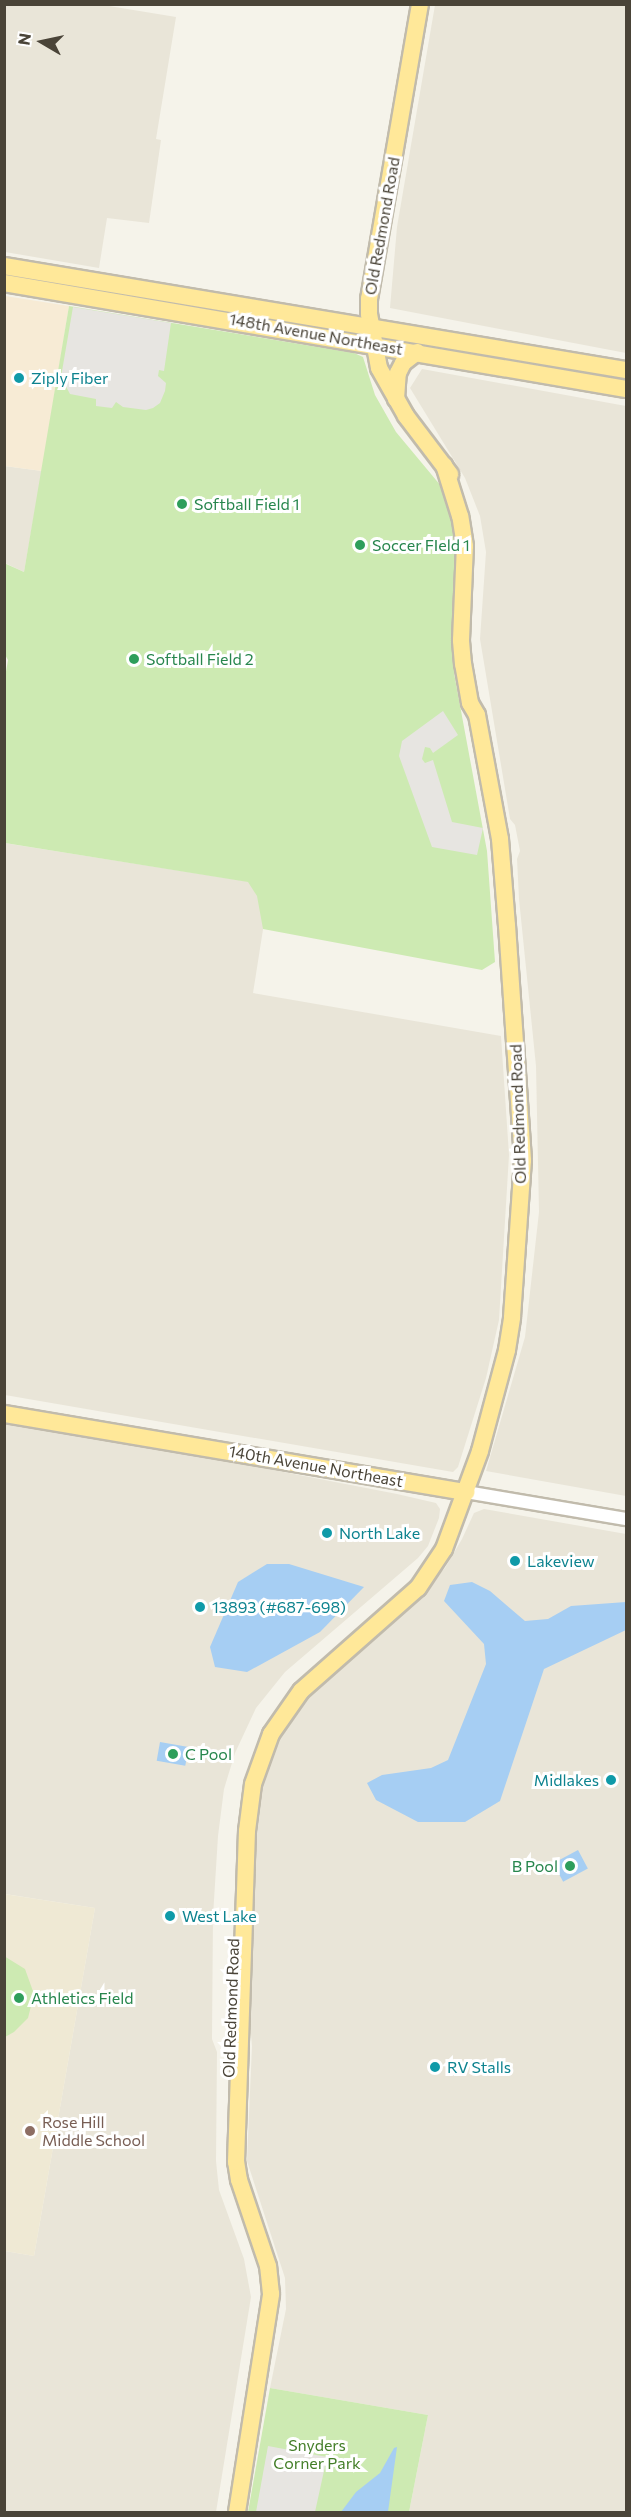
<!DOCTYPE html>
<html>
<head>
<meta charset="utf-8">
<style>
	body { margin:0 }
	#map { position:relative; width:631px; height:2517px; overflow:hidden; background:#f5f3ea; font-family:Commissioner,sans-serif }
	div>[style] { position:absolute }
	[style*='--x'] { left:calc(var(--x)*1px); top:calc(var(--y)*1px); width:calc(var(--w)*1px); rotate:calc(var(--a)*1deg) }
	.residential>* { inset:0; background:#e9e5d8 }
	.commercial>* { inset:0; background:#f7ebd5 }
	.education>* { inset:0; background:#efe9d4 }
	.green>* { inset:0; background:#cdeab2 }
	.parking>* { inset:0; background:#e7e5e1 }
	.water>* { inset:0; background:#a6cef3; transform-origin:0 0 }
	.roads { filter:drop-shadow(2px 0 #c1bbac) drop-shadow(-2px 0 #c1bbac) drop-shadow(0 2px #c1bbac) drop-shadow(0 -2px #c1bbac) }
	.minor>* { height:12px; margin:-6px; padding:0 6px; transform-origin:6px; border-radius:6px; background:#fff }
	.major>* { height:16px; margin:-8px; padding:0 8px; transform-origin:8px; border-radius:8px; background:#ffe899 }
	.dots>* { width:16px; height:16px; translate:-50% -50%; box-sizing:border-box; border:3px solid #fff; border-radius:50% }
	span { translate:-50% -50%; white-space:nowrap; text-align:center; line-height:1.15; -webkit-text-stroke:6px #fff; paint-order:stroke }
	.street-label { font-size:16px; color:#4a4438 }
	.culture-label { font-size:16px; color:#0d838f }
	.left { translate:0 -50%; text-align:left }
	.right { translate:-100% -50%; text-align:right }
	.leisure-label { font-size:16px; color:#27864d }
	.education-label { font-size:16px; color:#785e54 }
	.park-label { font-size:16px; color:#437e28 }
	.frame { position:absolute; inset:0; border:6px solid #4a4438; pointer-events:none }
	.north { position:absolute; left:12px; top:12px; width:60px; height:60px; -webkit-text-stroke:4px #fff; paint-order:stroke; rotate:279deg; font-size:16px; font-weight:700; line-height:24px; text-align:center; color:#4a4438 }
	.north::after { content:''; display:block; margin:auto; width:21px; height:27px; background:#4a4438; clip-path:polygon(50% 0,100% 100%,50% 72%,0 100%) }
</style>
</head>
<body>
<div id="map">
	<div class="residential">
		<div style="clip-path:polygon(4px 5px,103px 5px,176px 17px,156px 139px,161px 140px,149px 223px,107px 218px,99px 268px,5px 252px)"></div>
		<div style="clip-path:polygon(435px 5px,626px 5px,626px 353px,390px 308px,397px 227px)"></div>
		<div style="clip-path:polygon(422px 369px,626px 406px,626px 1496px,486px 1471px,525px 1337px,539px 1212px,536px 1066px,519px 899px,517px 859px,520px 851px,515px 825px,510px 819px,480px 639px,486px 552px,480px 516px,465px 478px,410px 388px)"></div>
		<div style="clip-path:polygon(4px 466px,42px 471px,24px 572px,5px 563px)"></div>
		<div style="clip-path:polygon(4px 843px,270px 885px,253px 993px,501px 1036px,509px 1155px,499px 1320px,486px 1378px,458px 1467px,453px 1472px,5px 1395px)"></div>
		<div style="clip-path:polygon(4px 1423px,175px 1451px,397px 1494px,436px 1503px,440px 1509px,439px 1518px,428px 1546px,418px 1558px,285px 1672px,256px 1708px,235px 1753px,224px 1789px,218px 1836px,213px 1916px,212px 2039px,217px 2052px,216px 2161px,219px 2190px,244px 2259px,251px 2297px,216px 2512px,5px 2512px,5px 2251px,34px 2256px,95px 1908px,5px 1894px)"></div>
		<div style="clip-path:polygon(484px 1509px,626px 1534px,626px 2512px,409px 2512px,428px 2415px,270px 2388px,286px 2309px,285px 2278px,247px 2161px,252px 2046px,249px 2012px,254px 1860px,258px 1799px,264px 1770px,285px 1722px,316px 1683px,416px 1598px,445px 1568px,462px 1539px,474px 1513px)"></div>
	</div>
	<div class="commercial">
		<div style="clip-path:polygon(5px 296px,69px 306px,42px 471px,5px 466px)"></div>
	</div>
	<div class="education">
		<div style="clip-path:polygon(4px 1894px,95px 1908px,34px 2256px,5px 2251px)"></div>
	</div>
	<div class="green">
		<div style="clip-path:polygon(69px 306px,354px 353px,363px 357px,375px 395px,396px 432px,441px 486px,457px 525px,454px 673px,487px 851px,495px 962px,482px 970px,263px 929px,257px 896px,248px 882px,5px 843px,4px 683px,8px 660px,4px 653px,4px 563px,24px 572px)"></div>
		<div style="clip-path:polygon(4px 1956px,25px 1969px,34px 1994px,28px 2018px,14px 2032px,5px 2037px)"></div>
		<div style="clip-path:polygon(270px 2388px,428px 2415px,409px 2512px,248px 2512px)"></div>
	</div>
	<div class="parking">
		<div style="clip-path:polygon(73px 307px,171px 323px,164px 371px,159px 370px,158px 376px,166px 383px,165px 391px,160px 403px,153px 408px,146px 410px,123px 407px,116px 402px,112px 408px,96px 406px,96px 399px,70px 394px,61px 377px)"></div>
		<div style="clip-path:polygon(443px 711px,458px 735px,433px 753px,430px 748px,425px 747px,422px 759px,425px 763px,433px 760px,452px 822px,483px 828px,477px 855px,432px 847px,399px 756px,402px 741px)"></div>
		<div style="clip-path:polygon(268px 2446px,327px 2457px,315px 2512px,256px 2512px)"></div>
	</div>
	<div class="water">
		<div style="clip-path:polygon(267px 1564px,289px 1564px,364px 1587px,320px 1632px,247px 1672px,215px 1667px,210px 1647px,238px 1582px)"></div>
		<div style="clip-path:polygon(472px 1582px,490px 1591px,525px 1621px,548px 1619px,571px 1606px,626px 1602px,626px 1630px,544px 1669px,500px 1801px,465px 1822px,418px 1822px,376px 1800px,367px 1783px,382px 1775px,431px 1768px,448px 1760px,486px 1664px,484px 1644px,444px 1601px,450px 1585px)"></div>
		<div style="left:160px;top:1742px;width:29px;height:19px;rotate:10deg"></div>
		<div style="left:578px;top:1850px;width:21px;height:28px;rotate:62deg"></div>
		<div style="clip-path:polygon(397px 2447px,388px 2512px,341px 2512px,356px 2492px,380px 2473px,394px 2448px)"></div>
	</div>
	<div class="roads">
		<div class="minor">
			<div style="--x:466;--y:1492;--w:162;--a:9.6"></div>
		</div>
		<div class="major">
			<div style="--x:420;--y:4;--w:299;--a:99.8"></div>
			<div style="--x:369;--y:299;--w:15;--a:90"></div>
			<div style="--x:369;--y:314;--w:55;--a:79.5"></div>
			<div style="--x:379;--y:368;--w:55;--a:60.6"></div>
			<div style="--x:406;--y:416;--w:73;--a:52.8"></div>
			<div style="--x:4;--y:266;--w:631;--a:9.49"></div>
			<div style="--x:4;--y:283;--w:631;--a:9.67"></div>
			<div style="--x:396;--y:399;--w:26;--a:-86"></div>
			<div style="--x:398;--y:373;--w:11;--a:-63"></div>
			<div style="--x:403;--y:363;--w:18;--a:-38"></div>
			<div style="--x:4;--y:1414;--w:469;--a:9.6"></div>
			<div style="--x:237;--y:2512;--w:221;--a:-81.1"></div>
			<div style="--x:271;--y:2294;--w:28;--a:-96"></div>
			<div style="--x:268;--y:2266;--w:91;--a:-108.6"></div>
			<div style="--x:239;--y:2180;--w:18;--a:-99"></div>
			<div style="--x:236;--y:2162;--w:331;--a:-88.1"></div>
			<div style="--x:247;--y:1831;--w:47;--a:-82.7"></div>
			<div style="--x:253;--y:1784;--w:53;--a:-70.2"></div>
			<div style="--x:271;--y:1734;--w:52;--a:-55.1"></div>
			<div style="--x:301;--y:1691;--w:156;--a:-41.4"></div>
			<div style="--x:418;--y:1588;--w:47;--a:-56.3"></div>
			<div style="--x:444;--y:1549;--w:104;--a:-69.8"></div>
			<div style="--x:480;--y:1451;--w:105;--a:-75"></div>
			<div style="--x:507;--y:1350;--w:33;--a:-81"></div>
			<div style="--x:512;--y:1317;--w:157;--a:-86"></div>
			<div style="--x:523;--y:1160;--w:235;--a:-93.9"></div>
			<div style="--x:507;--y:926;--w:87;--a:-94.6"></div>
			<div style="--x:500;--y:839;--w:126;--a:-100.5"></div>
			<div style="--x:477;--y:715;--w:14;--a:-120"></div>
			<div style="--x:470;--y:703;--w:40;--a:-100"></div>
			<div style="--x:463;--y:664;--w:24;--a:-95"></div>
			<div style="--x:461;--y:640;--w:94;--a:-87.6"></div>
			<div style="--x:465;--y:546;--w:30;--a:-99"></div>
			<div style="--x:460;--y:516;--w:53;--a:-107.4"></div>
		</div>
	</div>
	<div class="dots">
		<div style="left:19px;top:378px;background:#0f9aa8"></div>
		<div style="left:182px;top:504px;background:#2e9e5b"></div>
		<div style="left:360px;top:545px;background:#2e9e5b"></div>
		<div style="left:134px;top:659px;background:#2e9e5b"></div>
		<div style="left:327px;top:1533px;background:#0f9aa8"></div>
		<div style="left:515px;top:1561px;background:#0f9aa8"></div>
		<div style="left:200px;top:1607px;background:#0f9aa8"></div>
		<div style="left:173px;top:1754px;background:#2e9e5b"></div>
		<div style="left:611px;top:1780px;background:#0f9aa8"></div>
		<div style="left:570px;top:1866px;background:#2e9e5b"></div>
		<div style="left:170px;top:1916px;background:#0f9aa8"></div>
		<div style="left:19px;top:1998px;background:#2e9e5b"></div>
		<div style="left:435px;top:2067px;background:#0f9aa8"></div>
		<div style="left:30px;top:2131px;background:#8d6e63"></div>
	</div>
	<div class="street-label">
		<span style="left:382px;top:226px;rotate:-80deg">Old Redmond Road</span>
		<span style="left:316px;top:334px;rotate:10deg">148th Avenue Northeast</span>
		<span style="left:518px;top:1114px;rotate:-92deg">Old Redmond Road</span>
		<span style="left:316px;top:1466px;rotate:10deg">140th Avenue Northeast</span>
		<span style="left:231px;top:2008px;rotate:-88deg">Old Redmond Road</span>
	</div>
	<div class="culture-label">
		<span class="left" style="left:31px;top:378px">Ziply Fiber</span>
		<span class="left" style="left:339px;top:1533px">North Lake</span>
		<span class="left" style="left:527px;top:1561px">Lakeview</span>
		<span class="left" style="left:212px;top:1607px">13893 (#687-698)</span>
		<span class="right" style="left:599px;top:1780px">Midlakes</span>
		<span class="left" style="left:182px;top:1916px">West Lake</span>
		<span class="left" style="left:447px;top:2067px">RV Stalls</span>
	</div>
	<div class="leisure-label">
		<span class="left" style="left:194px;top:504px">Softball Field 1</span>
		<span class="left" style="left:372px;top:545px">Soccer FIeld 1</span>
		<span class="left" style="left:146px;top:659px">Softball Field 2</span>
		<span class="left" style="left:185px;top:1754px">C Pool</span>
		<span class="right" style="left:558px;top:1866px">B Pool</span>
		<span class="left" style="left:31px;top:1998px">Athletics Field</span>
	</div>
	<div class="education-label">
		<span class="left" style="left:42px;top:2131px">Rose Hill<br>Middle School</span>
	</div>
	<div class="park-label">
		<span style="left:317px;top:2454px">Snyders<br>Corner Park</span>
	</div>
	<div class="frame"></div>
	<div class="north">N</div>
</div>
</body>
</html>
